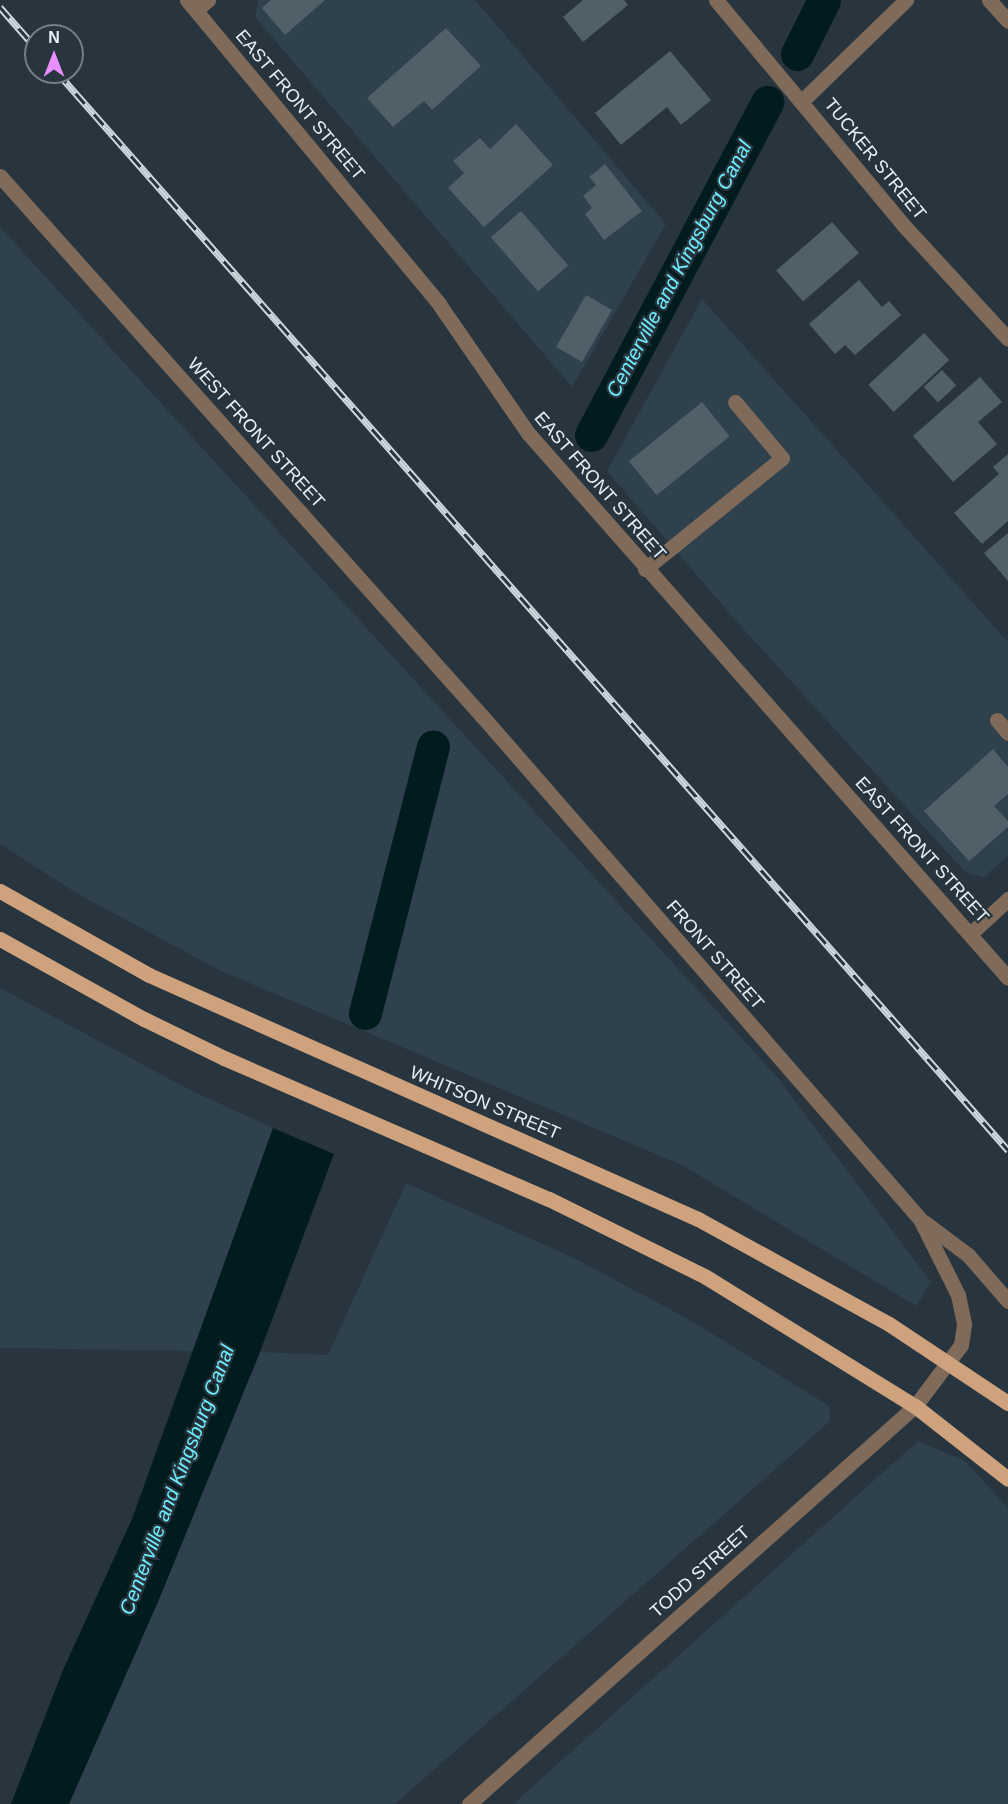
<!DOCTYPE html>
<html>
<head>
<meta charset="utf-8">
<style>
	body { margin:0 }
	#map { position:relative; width:1008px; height:1804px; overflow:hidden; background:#28353e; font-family:Arial,sans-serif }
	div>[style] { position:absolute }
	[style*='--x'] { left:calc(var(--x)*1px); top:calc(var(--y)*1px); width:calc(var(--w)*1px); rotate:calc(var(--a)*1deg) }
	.built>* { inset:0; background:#2e414d }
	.water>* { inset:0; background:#011b1e }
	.canal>* { height:33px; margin:-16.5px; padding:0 16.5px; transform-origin:16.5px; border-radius:16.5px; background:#011b1e }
	.building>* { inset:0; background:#515f69; transform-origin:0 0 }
	.lane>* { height:15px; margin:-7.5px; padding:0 7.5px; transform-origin:7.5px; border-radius:7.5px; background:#806b5a }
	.street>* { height:15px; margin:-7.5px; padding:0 7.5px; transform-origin:7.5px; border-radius:7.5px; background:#806b5a }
	.primary>* { height:15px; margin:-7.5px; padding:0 7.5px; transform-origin:7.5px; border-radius:7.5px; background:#cda27d }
	.rail>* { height:7px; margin-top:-3.5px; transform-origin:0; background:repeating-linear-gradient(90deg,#28353e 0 14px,#ced7dd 0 28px); box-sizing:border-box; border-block:2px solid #ced7dd }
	span { translate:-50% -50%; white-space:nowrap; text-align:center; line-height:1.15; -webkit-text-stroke:4.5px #28353e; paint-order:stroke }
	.street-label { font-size:18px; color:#e7eff5 }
	.water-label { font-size:20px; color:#6eeefc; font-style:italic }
	.north { position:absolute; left:24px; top:24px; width:60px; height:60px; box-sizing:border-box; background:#28353e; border:2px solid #747f87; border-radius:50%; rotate:0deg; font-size:16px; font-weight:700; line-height:24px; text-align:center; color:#e7eff5 }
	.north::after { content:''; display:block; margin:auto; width:21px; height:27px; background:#e98efe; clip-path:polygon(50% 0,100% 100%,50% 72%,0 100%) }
</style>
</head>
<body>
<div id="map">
	<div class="built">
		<div style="clip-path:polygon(258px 0,475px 0,666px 224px,572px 387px,255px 17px)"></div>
		<div style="clip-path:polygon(0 227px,778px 1078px,931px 1282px,916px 1306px,682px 1165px,221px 971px,78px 894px,0 844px)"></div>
		<div style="clip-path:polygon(702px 299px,1008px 642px,1008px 856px,984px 877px,966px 873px,738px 623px,607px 471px)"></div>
		<div style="clip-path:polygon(0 988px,192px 1091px,273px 1128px,195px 1351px,0 1348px)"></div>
		<div style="clip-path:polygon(406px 1183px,576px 1259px,690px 1320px,829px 1406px,830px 1421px,395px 1804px,69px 1804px,160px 1597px,260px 1352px,328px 1355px)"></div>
		<div style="clip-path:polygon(918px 1441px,965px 1461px,1008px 1508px,1008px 1804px,513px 1804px)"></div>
	</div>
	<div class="water">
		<div style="clip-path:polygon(273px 1128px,334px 1154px,260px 1352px,160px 1597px,69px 1804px,11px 1804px,63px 1670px,132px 1519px)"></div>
	</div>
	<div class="canal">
		<div style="--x:797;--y:54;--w:60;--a:-63.4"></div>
		<div style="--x:591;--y:435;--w:377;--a:-62.1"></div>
		<div style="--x:365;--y:1013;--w:275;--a:-75.7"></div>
	</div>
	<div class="building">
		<div style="clip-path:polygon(271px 0,325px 0,285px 35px,262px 8px)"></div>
		<div style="clip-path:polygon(583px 0,624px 0,628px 5px,583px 42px,563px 17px)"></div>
		<div style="clip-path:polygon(446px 28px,481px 66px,432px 110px,424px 101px,393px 127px,367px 98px)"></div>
		<div style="clip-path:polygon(670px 51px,711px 100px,681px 125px,667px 107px,621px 145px,595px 113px)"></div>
		<div style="clip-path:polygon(516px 124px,553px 165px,484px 227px,448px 188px,464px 173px,453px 161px,480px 138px,490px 149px)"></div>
		<div style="clip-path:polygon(605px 164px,642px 211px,604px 240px,585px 214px,592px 208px,583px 196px,596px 185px,589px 177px)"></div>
		<div style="left:521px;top:211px;width:72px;height:40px;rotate:49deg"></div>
		<div style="left:832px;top:222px;width:41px;height:74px;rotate:49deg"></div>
		<div style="clip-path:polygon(859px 280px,882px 307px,889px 301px,901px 315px,855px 355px,845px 345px,835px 354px,809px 324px)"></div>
		<div style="left:586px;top:295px;width:30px;height:60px;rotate:30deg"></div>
		<div style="left:924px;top:333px;width:37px;height:76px;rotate:47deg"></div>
		<div style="left:942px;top:370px;width:21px;height:25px;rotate:47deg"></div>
		<div style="clip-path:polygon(980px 377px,1002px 402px,978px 422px,997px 444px,953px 482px,913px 436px)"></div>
		<div style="left:702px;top:402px;width:44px;height:94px;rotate:51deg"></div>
		<div style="clip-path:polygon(1008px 454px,1008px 521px,982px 544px,954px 513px,999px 474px,993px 467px)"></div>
		<div style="clip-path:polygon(1008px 533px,1008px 581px,984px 553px)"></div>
		<div style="clip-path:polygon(993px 749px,1008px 767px,1008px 794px,994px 806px,1008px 821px,1008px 827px,969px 861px,924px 811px)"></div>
	</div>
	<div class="lane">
		<div style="--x:989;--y:0;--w:28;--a:48"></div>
		<div style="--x:645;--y:569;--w:176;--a:-39"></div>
		<div style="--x:782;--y:458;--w:73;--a:-130"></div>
		<div style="--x:997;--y:720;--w:17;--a:50"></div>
	</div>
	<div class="street">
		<div style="--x:187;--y:0;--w:395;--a:50.3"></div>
		<div style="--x:439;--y:304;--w:157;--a:55.4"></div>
		<div style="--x:528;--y:433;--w:726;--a:48.63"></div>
		<div style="--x:716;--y:0;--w:298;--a:50.2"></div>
		<div style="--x:907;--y:229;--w:149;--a:47.4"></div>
		<div style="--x:196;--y:10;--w:16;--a:-40"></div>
		<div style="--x:803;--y:100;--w:144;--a:-44.2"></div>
		<div style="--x:0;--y:176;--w:724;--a:48.25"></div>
		<div style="--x:482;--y:716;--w:667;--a:48.95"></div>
		<div style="--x:920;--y:1219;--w:85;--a:63.4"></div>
		<div style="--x:958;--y:1295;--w:30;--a:78"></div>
		<div style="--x:964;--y:1324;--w:21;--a:98"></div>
		<div style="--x:961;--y:1345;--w:76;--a:127"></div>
		<div style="--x:915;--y:1406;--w:598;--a:138.26"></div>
		<div style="--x:970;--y:934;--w:52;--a:-42.6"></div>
		<div style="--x:924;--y:1222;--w:55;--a:36.9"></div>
		<div style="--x:968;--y:1255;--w:61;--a:49"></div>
	</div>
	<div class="primary">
		<div style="--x:0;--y:891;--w:171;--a:29.4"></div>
		<div style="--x:149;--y:975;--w:601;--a:23.96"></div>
		<div style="--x:698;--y:1219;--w:218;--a:28.8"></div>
		<div style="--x:889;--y:1324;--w:143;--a:33.6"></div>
		<div style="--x:0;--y:939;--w:165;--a:29.1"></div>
		<div style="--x:144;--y:1019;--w:89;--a:26"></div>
		<div style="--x:224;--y:1058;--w:354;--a:23.5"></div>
		<div style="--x:549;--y:1199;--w:175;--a:26.4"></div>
		<div style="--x:706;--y:1277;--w:246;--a:31.7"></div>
		<div style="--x:915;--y:1406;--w:118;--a:38.1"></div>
	</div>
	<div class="rail">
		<div style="--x:0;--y:7;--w:55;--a:48.7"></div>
		<div style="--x:57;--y:72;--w:1438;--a:48.58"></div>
	</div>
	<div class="street-label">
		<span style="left:300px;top:105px;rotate:50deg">EAST FRONT STREET</span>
		<span style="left:875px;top:159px;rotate:51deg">TUCKER STREET</span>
		<span style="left:256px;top:433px;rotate:48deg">WEST FRONT STREET</span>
		<span style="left:600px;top:486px;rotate:49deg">EAST FRONT STREET</span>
		<span style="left:922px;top:850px;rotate:48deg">EAST FRONT STREET</span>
		<span style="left:715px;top:955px;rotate:49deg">FRONT STREET</span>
		<span style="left:485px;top:1103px;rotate:23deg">WHITSON STREET</span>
		<span style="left:700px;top:1572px;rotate:-42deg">TODD STREET</span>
	</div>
	<div class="water-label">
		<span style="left:679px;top:269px;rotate:-62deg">Centerville and Kingsburg Canal</span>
		<span style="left:177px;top:1480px;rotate:-69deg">Centerville and Kingsburg Canal</span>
	</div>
	<div class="north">N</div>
</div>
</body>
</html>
